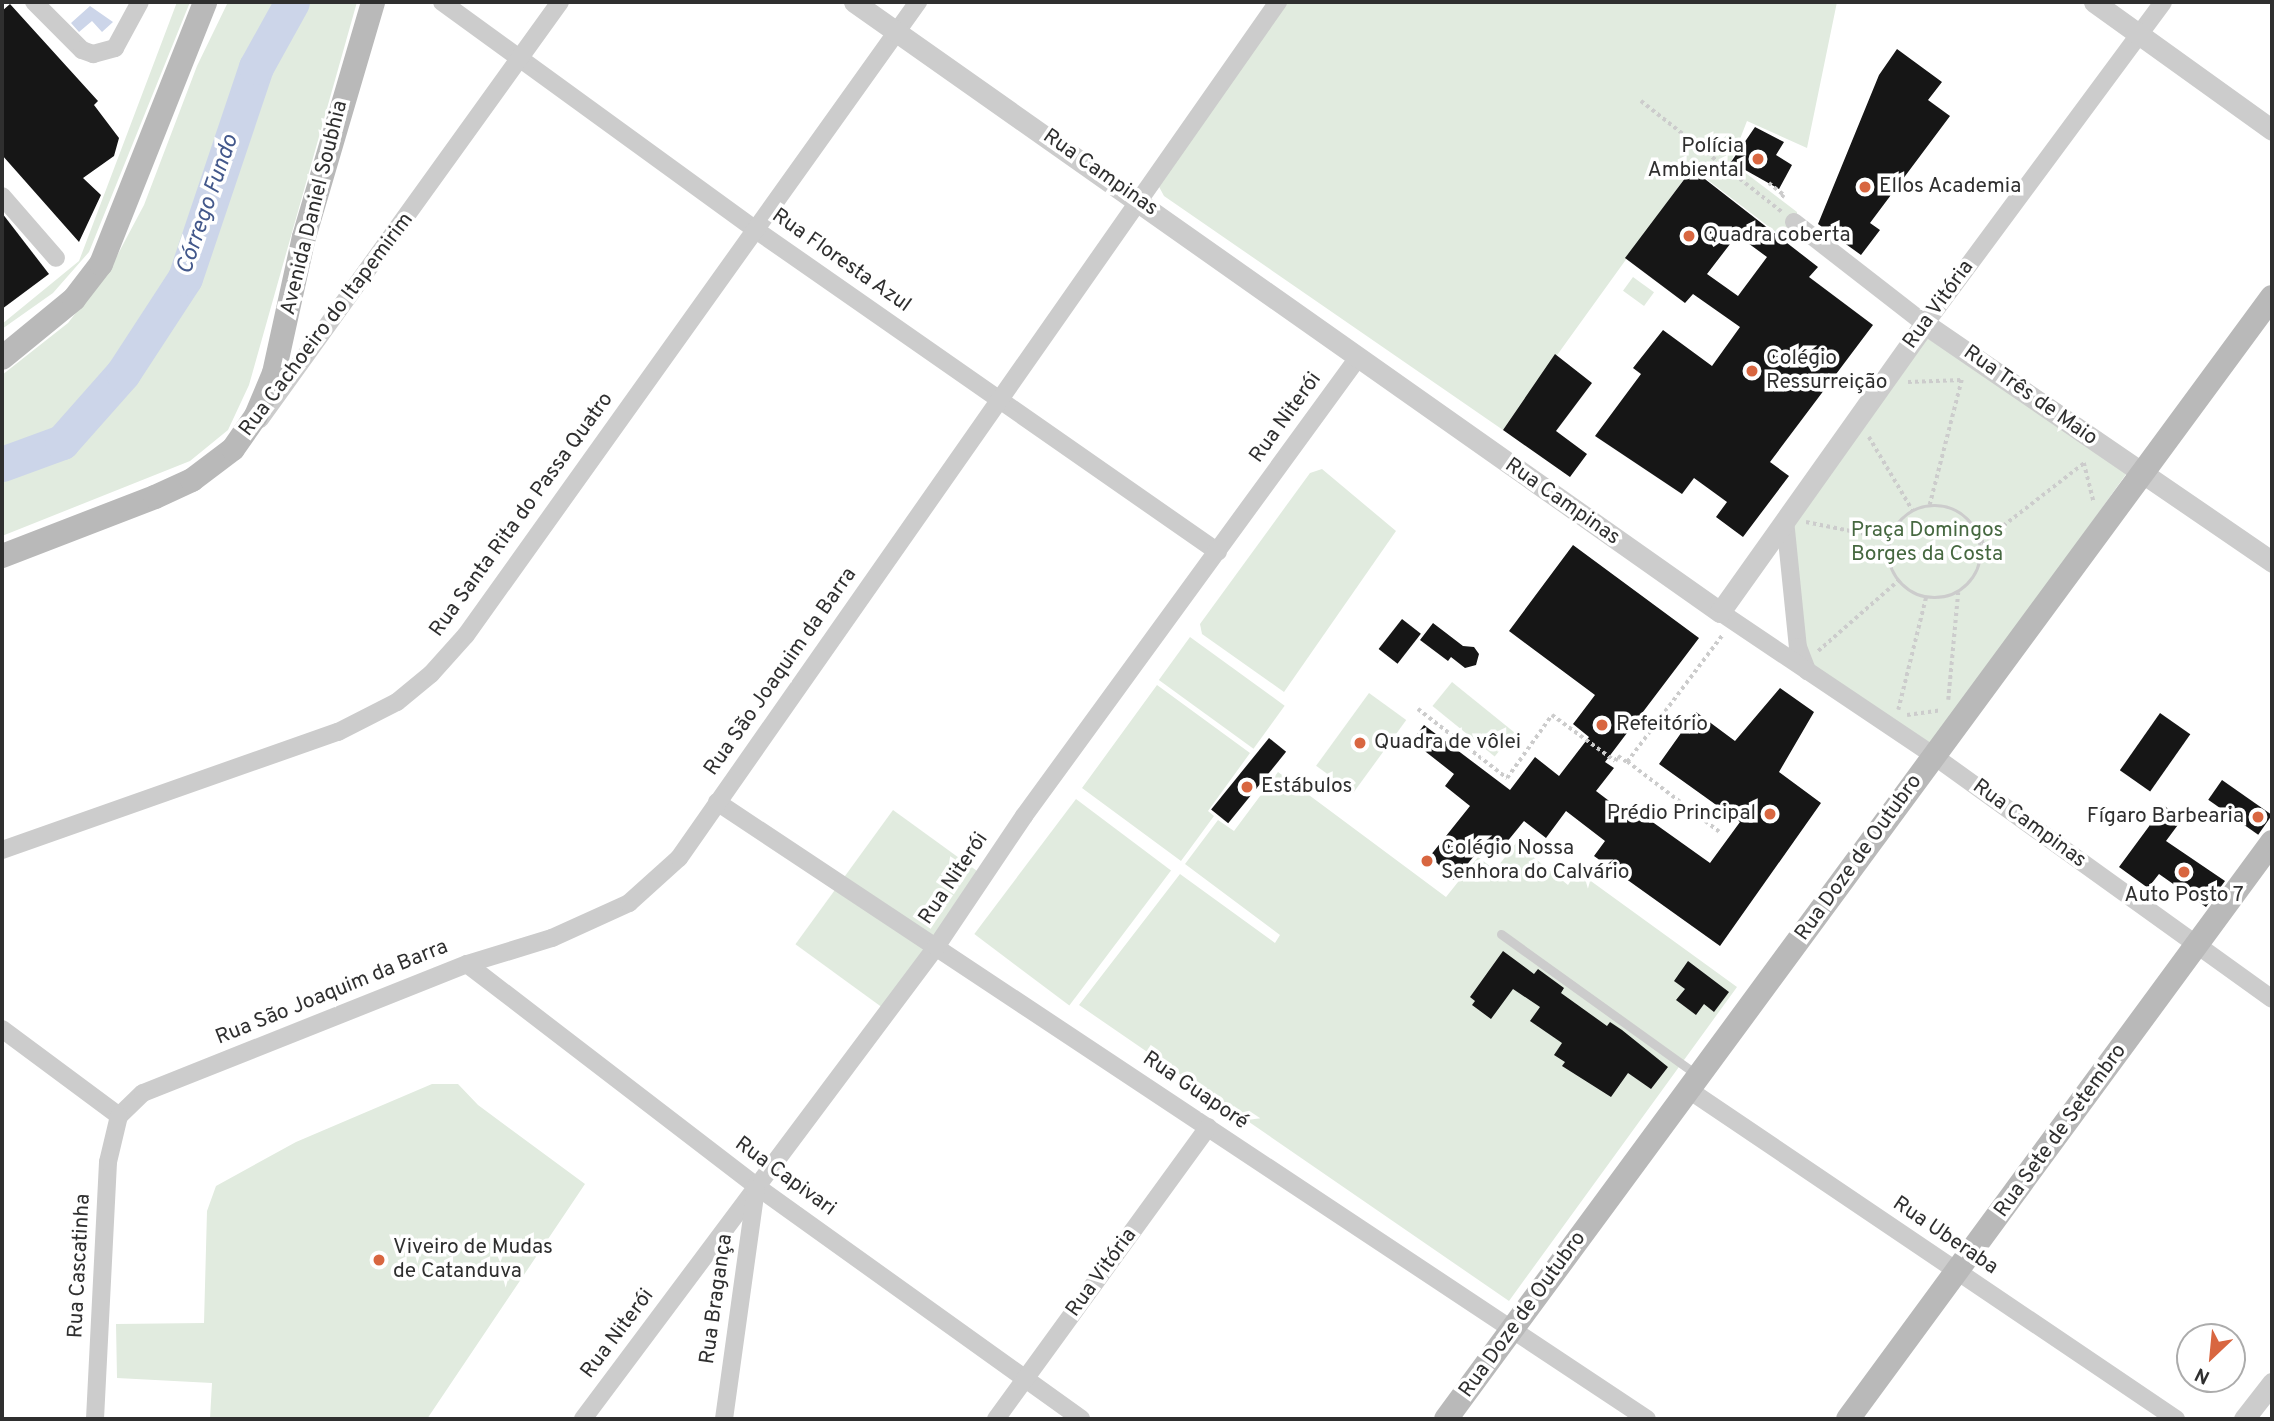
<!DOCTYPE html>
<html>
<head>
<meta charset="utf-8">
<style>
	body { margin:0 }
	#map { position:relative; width:2274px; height:1421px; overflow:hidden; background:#fff; font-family:Overpass,sans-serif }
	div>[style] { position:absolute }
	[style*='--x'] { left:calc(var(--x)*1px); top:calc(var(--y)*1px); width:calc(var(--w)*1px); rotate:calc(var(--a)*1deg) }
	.green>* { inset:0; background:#e1ebdf; transform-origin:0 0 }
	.water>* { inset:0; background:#ccd5e9 }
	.river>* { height:35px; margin:-17.5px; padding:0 17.5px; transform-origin:17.5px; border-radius:17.5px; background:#ccd5e9 }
	.building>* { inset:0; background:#161616; transform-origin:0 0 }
	.path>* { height:3.5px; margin-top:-1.75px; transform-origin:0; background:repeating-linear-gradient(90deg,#ccc 0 3.5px,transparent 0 7px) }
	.path>.ring { margin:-1.75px; padding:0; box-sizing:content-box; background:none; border:3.5px solid #ccc; border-radius:50% }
	.service>* { height:9px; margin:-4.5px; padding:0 4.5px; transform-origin:4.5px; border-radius:4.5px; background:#ccc }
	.minor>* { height:18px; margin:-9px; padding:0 9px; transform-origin:9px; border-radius:9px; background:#ccc }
	.tertiary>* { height:21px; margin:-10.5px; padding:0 10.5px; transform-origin:10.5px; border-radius:10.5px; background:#ccc }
	.secondary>* { height:24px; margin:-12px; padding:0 12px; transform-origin:12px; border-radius:12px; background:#b9b9b9 }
	.dots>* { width:19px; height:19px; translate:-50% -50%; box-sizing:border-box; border:4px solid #fff; border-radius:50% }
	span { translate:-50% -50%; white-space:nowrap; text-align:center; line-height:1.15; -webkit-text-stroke:7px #fff; paint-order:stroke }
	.poi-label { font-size:21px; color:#2f2f2f }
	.right { translate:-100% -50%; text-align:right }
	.left { translate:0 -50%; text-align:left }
	.street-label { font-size:21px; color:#2f2f2f }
	.park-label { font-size:21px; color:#466840 }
	.water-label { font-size:23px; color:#43588b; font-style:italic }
	.frame { position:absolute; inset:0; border:4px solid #2f2f2f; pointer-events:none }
	.north { position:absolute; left:2176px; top:1323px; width:70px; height:70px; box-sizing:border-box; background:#fff; border:2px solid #acacac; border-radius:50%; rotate:206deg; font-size:19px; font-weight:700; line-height:28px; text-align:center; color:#2f2f2f }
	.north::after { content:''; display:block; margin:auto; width:24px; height:32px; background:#d86640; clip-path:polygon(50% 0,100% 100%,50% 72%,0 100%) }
</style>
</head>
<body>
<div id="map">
	<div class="green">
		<div style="clip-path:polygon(177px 2px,190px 2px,89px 252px,53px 293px,2px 329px,2px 324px,79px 261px)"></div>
		<div style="clip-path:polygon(228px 2px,357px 2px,249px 385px,228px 430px,190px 461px,2px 536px,2px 375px,68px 323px,110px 269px,144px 205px,197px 66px)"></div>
		<div style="clip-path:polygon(1278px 2px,1837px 2px,1807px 148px,1747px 121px,1731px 162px,1797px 212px,1797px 218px,1781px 236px,1692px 168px,1503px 430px,1164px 196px,1157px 183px)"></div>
		<div style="left:1633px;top:277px;width:26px;height:17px;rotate:36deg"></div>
		<div style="clip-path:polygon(1927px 338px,2129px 470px,1933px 745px,1809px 663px,1803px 644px,1793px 520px)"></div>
		<div style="clip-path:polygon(1322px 469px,1396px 531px,1284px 692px,1202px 634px,1200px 624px,1310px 473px)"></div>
		<div style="left:1190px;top:637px;width:117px;height:53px;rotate:36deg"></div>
		<div style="left:1452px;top:682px;width:80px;height:31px;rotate:39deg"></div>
		<div style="clip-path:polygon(1157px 685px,1250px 753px,1208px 811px,1214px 816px,1181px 861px,1082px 788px)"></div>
		<div style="left:1369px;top:693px;width:46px;height:90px;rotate:36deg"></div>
		<div style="clip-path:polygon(1278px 772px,1446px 897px,1478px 857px,1495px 870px,1516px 843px,1568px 885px,1577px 871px,1737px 987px,1509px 1301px,1079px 1005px,1180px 874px,1275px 943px,1280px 935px,1185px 864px,1218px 820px,1234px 831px)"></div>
		<div style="left:1076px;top:799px;width:119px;height:169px;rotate:37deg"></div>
		<div style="left:893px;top:810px;width:115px;height:166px;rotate:36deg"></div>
		<div style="clip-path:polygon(432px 1084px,458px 1084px,478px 1105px,585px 1184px,427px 1419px,210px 1419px,212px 1383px,117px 1378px,116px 1324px,204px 1323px,207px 1211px,216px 1186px,296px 1142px)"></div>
	</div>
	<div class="water">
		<div style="clip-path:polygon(90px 6px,113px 22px,102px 32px,92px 21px,79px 32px,71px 23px)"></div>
	</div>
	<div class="river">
		<div style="--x:2;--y:464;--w:64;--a:-20.1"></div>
		<div style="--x:62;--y:442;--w:92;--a:-48.5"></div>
		<div style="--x:123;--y:373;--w:113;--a:-56.9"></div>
		<div style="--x:185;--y:278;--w:223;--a:-71.4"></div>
		<div style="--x:256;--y:67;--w:74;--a:-61"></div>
	</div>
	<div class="building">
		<div style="clip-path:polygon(10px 4px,98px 101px,94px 105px,119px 138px,114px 156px,83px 178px,101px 195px,79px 242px,2px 155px,2px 11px)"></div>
		<div style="clip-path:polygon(1897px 49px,1942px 82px,1928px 100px,1950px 116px,1870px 223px,1880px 230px,1861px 255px,1818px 224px,1879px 75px)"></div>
		<div style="clip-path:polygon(1755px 127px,1784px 142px,1776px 155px,1792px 165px,1779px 189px,1731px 162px)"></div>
		<div style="clip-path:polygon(evenodd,1692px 169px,1818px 267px,1809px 277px,1873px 325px,1770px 462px,1789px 476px,1743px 537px,1716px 517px,1727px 502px,1694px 478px,1682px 494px,1595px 436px,1641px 374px,1633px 368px,1663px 330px,1712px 366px,1740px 327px,1693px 294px,1685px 303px,1625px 258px,1692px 169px,1737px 235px,1767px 257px,1738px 296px,1707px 274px,1737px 235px)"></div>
		<div style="clip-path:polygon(2px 213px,49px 274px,2px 309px)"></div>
		<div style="clip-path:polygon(1555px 354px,1592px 383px,1556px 431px,1587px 454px,1570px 477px,1503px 430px)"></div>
		<div style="clip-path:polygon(1573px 545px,1699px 638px,1605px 762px,1614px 768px,1596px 791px,1625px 813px,1630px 806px,1710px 863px,1740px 822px,1659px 764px,1696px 712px,1735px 741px,1780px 688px,1814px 712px,1779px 772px,1821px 803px,1720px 946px,1594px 856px,1605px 841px,1566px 811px,1546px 838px,1524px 821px,1493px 859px,1480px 849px,1454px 880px,1430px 856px,1470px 806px,1445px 786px,1454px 774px,1412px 741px,1424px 725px,1510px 790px,1535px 757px,1559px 776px,1589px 737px,1573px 724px,1595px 695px,1509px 631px)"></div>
		<div style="left:1402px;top:619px;width:24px;height:38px;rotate:38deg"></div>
		<div style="clip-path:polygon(1433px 623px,1463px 646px,1474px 647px,1479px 654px,1476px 665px,1465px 668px,1451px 657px,1448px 661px,1420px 640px)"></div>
		<div style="left:2160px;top:713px;width:37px;height:70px;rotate:35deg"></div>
		<div style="left:1269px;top:738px;width:22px;height:92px;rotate:39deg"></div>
		<div style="left:2222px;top:780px;width:61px;height:24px;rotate:35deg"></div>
		<div style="clip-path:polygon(2164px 806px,2183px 818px,2166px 841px,2225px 881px,2206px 907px,2159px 874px,2148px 888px,2119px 867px)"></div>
		<div style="clip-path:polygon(1503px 951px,1534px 974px,1538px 969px,1564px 988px,1561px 993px,1607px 1026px,1610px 1022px,1622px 1030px,1668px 1067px,1651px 1089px,1628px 1073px,1611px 1097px,1562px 1066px,1565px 1062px,1554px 1055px,1562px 1043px,1530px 1021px,1540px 1007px,1513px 989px,1491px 1019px,1472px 1005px,1475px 1001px,1470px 997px)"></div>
		<div style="clip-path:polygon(1688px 961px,1729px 992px,1714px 1012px,1704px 1004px,1696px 1015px,1676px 1000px,1685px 989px,1674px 981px)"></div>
	</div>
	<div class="path">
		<div style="--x:1641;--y:101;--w:179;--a:38.2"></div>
		<div style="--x:1769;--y:183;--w:19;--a:39"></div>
		<div style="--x:1784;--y:195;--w:5;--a:127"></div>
		<div style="--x:1908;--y:382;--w:54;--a:-2.1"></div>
		<div style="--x:1962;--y:380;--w:129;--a:104.4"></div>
		<div style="--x:1869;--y:437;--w:86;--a:59.3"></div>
		<div class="ring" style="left:1889px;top:506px;width:88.5px;height:88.5px"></div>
		<div style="--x:1806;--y:522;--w:86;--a:11.4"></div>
		<div style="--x:1981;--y:543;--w:130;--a:-37.8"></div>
		<div style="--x:2084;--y:463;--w:41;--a:76"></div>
		<div style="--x:1818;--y:651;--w:108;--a:-41.2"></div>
		<div style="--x:1948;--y:700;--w:108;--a:-84.7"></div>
		<div style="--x:1418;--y:709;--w:113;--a:37.8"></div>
		<div style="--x:1507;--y:778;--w:77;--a:-54.5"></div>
		<div style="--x:1552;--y:715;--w:78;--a:36.1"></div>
		<div style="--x:1615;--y:761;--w:6;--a:-59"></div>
		<div style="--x:1618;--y:756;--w:11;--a:34"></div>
		<div style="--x:1898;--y:710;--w:116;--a:-76.1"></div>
		<div style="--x:1907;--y:715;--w:34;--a:-8"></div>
		<div style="--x:1719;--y:832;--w:116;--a:-142.7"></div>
		<div style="--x:1627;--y:762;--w:160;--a:-53.1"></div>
	</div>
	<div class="service">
		<div style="--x:1501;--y:934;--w:241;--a:35.7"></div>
	</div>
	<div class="minor">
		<div style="--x:34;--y:2;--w:68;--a:45"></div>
		<div style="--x:82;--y:50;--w:12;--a:20"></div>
		<div style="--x:93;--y:54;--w:23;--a:-15"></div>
		<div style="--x:115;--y:48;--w:52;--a:-61.5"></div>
		<div style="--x:442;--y:2;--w:388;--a:36"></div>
		<div style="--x:756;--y:230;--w:563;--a:34.88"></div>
		<div style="--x:2;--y:196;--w:82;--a:48.9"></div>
		<div style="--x:1794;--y:222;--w:166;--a:37.9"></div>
		<div style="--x:1925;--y:324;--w:400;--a:-53.5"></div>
		<div style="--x:260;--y:419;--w:514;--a:-54.27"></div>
		<div style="--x:1785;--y:520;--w:128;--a:84.2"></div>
		<div style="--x:1798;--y:647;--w:26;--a:69"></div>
		<div style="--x:1720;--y:612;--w:258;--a:33.9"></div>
		<div style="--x:1934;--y:756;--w:416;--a:35.7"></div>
		<div style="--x:717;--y:802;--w:1116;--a:33.56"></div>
		<div style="--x:2;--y:850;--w:356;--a:-19.4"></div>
		<div style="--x:338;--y:732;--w:66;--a:-27"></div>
		<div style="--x:397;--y:702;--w:44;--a:-39.5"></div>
		<div style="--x:431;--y:674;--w:52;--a:-48.1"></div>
		<div style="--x:466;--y:635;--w:778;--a:-54.47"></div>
		<div style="--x:467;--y:964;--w:364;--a:37.5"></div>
		<div style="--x:756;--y:1186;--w:400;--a:35.6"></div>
		<div style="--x:2;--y:1029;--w:146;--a:36.6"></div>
		<div style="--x:1689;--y:1090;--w:588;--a:34.04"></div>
		<div style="--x:119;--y:1116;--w:33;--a:-44"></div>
		<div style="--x:143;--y:1093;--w:349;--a:-21.7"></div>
		<div style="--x:467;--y:964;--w:89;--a:-17"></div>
		<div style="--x:552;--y:938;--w:85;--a:-24.4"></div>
		<div style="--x:629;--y:903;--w:67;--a:-42"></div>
		<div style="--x:679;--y:858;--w:1045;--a:-55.02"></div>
		<div style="--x:95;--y:1419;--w:257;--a:-87.1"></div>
		<div style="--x:108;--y:1162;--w:47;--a:-76.6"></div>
		<div style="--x:583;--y:1419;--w:589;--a:-53.21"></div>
		<div style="--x:936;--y:947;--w:158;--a:-56.1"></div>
		<div style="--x:1024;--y:816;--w:565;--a:-53.92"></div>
		<div style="--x:724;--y:1419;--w:232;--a:-82.1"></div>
		<div style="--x:996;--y:1419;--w:361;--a:-54"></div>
	</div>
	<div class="tertiary">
		<div style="--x:854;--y:2;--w:1059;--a:35.16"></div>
		<div style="--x:1720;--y:612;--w:354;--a:-54.6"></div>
		<div style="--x:1925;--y:324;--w:421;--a:34.4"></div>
		<div style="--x:2094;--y:2;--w:219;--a:35.7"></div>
		<div style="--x:2244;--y:1419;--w:46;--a:-52.1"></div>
	</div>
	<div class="secondary">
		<div style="--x:2;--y:358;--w:93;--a:-39.3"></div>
		<div style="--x:74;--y:299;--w:44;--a:-52.4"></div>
		<div style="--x:101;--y:264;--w:282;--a:-68.3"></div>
		<div style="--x:2;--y:556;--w:164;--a:-21.1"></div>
		<div style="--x:155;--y:497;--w:41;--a:-24.7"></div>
		<div style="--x:192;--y:480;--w:51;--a:-37.1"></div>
		<div style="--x:233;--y:449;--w:40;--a:-55.1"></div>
		<div style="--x:256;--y:416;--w:47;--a:-67.3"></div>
		<div style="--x:274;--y:373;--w:139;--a:-77.6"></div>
		<div style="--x:304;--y:237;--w:245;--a:-73.6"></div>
		<div style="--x:1446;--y:1419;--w:1393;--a:-53.64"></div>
		<div style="--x:1848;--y:1419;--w:716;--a:-53.69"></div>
	</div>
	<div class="dots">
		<div style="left:1758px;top:159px;background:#d86640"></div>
		<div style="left:1865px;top:187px;background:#d86640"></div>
		<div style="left:1689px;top:236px;background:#d86640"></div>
		<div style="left:1752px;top:371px;background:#d86640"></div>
		<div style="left:1602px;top:725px;background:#d86640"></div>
		<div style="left:1360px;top:743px;background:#d86640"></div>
		<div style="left:1247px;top:787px;background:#d86640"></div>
		<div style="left:1770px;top:814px;background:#d86640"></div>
		<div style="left:2258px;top:817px;background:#d86640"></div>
		<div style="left:1427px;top:861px;background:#d86640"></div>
		<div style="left:2184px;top:872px;background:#d86640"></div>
		<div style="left:379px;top:1260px;background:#d86640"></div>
	</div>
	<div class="poi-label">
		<span class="right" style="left:1744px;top:159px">Polícia<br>Ambiental</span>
		<span class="left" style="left:1879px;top:187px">Ellos Academia</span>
		<span class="left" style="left:1703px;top:236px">Quadra coberta</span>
		<span class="left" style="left:1766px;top:371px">Colégio<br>Ressurreição</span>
		<span class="left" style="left:1616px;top:725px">Refeitório</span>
		<span class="left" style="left:1374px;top:743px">Quadra de vôlei</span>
		<span class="left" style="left:1261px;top:787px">Estábulos</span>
		<span class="right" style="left:1756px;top:814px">Prédio Principal</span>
		<span class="right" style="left:2244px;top:817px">Fígaro Barbearia</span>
		<span class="left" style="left:1441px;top:861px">Colégio Nossa<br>Senhora do Calvário</span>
		<span style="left:2184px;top:896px">Auto Posto 7</span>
		<span class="left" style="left:393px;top:1260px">Viveiro de Mudas<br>de Catanduva</span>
	</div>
	<div class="street-label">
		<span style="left:1100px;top:173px;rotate:35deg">Rua Campinas</span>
		<span style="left:315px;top:208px;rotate:-76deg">Avenida Daniel Soubhia</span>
		<span style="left:841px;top:261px;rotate:35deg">Rua Floresta Azul</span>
		<span style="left:1939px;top:305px;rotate:-54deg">Rua Vitória</span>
		<span style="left:327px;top:325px;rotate:-53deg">Rua Cachoeiro do Itapemirim</span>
		<span style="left:2030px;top:396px;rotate:35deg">Rua Três de Maio</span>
		<span style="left:1286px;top:418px;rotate:-54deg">Rua Niterói</span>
		<span style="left:1562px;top:502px;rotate:35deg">Rua Campinas</span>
		<span style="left:522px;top:515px;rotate:-54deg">Rua Santa Rita do Passa Quatro</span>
		<span style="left:781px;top:672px;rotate:-55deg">Rua São Joaquim da Barra</span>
		<span style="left:2029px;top:824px;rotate:36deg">Rua Campinas</span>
		<span style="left:1859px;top:858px;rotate:-54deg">Rua Doze de Outubro</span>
		<span style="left:954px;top:879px;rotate:-56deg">Rua Niterói</span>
		<span style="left:332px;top:993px;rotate:-22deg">Rua São Joaquim da Barra</span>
		<span style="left:1195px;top:1091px;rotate:34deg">Rua Guaporé</span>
		<span style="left:2061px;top:1131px;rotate:-54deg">Rua Sete de Setembro</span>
		<span style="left:785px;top:1177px;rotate:36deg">Rua Capivari</span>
		<span style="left:1945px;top:1236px;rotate:34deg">Rua Uberaba</span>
		<span style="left:80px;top:1266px;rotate:-87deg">Rua Cascatinha</span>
		<span style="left:1102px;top:1273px;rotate:-54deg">Rua Vitória</span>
		<span style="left:717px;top:1299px;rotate:-82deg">Rua Bragança</span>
		<span style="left:1523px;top:1315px;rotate:-54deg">Rua Doze de Outubro</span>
		<span style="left:618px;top:1334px;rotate:-53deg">Rua Niterói</span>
	</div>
	<div class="park-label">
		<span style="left:1927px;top:543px">Praça Domingos<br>Borges da Costa</span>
	</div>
	<div class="water-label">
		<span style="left:209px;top:205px;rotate:-71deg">Córrego Fundo</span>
	</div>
	<div class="frame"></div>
	<div class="north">N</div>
</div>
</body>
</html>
